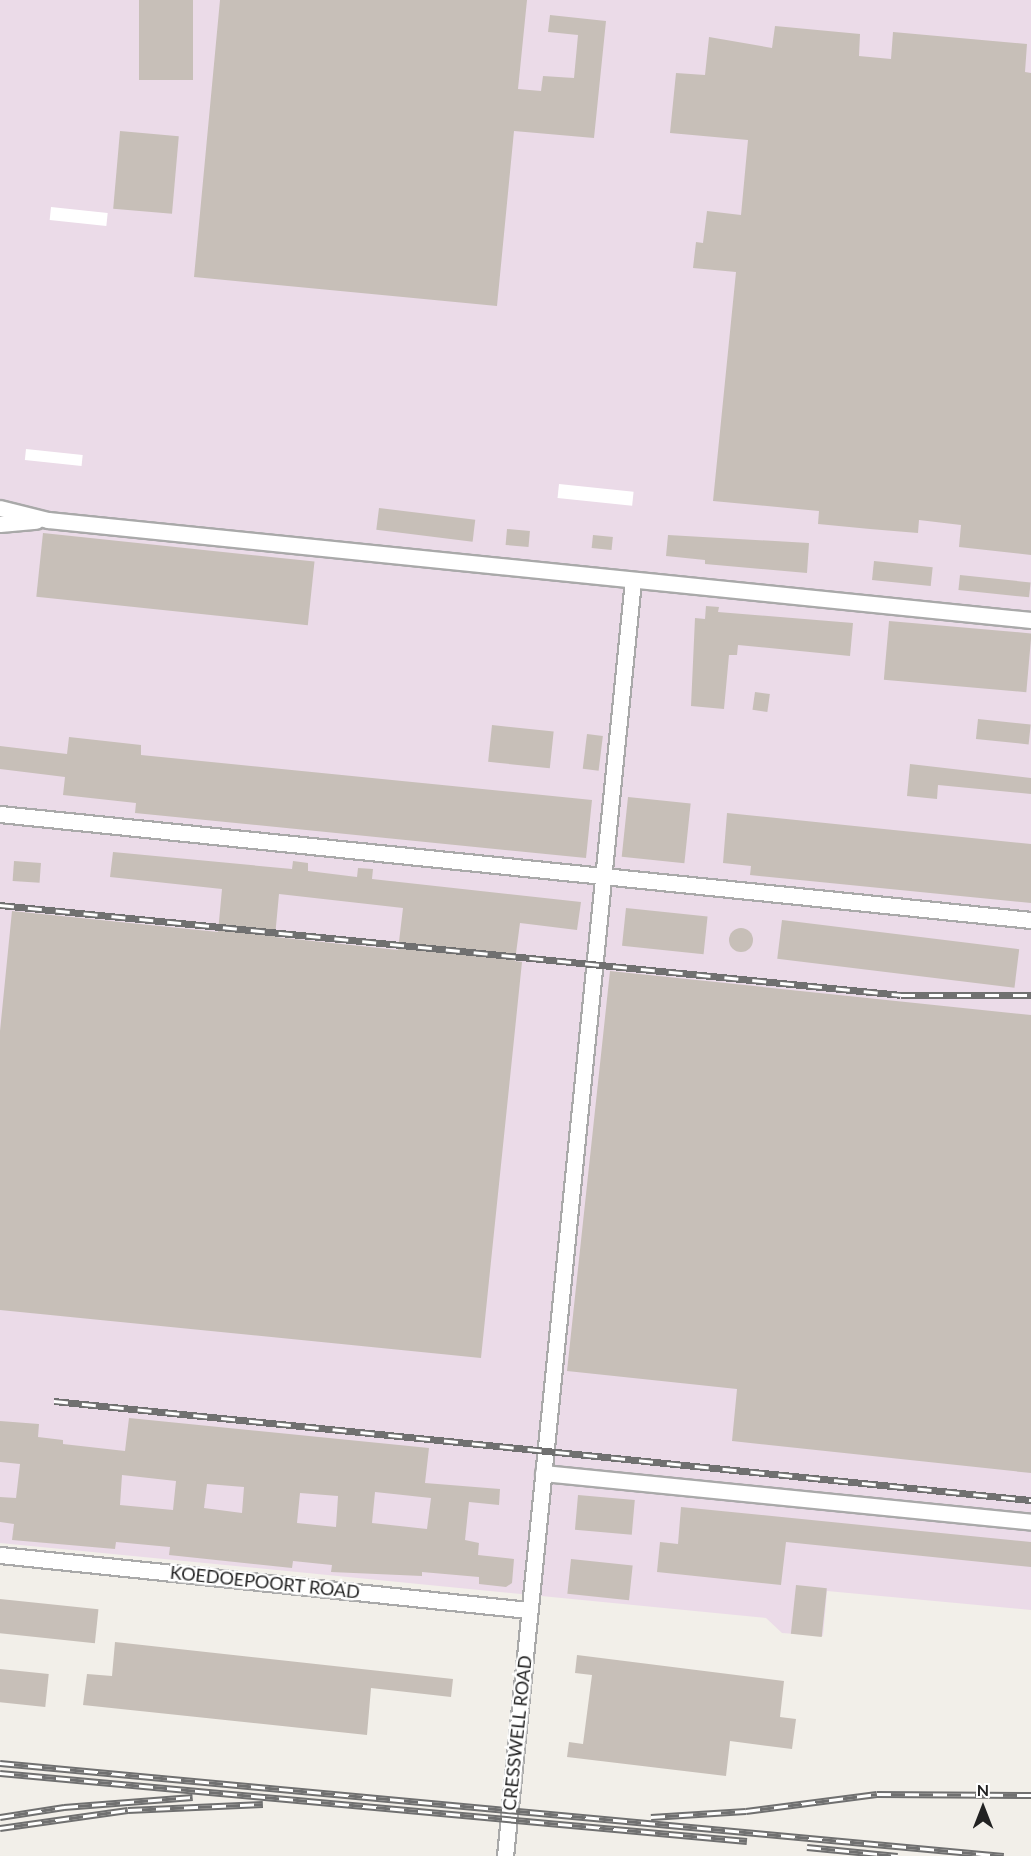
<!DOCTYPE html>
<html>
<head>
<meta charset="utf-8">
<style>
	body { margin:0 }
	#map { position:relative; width:1031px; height:1856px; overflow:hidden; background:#f2efe9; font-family:Lato,sans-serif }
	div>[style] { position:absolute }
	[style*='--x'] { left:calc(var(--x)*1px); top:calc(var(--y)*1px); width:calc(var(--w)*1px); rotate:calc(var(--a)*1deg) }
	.industrial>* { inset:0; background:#ebdbe8 }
	.pier>* { inset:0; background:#fff; transform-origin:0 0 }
	.building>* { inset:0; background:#c7bfb8; transform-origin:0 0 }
	.round { border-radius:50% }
	.roads { filter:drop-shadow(2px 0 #a9a9a9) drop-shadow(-2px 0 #a9a9a9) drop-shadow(0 2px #a9a9a9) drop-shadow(0 -2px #a9a9a9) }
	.street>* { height:15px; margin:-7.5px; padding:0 7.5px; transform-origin:7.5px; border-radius:7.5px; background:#fff }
	.rail>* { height:7px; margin-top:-3.5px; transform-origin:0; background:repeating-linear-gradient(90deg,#fff 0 14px,#707070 0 28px); box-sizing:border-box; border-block:2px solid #707070 }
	span { translate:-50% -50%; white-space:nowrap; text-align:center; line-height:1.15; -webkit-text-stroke:5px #fff; paint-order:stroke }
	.street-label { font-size:18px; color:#222 }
	.north { position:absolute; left:953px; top:1778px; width:60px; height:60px; -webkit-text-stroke:4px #fff; paint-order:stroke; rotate:0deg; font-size:16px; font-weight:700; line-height:24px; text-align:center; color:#222 }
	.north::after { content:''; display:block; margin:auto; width:21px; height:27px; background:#222; clip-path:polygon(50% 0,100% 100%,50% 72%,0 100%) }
</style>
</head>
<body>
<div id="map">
	<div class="industrial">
		<div style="clip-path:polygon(0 0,1031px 0,1031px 1610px,827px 1591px,823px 1636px,782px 1633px,766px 1618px,0 1543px)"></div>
	</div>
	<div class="pier">
		<div style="left:51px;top:207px;width:57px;height:13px;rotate:6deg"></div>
		<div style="left:26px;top:449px;width:57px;height:11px;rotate:6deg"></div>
		<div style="left:559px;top:484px;width:75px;height:14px;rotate:6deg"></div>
	</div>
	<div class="building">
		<div style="left:139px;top:0;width:54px;height:80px"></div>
		<div style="clip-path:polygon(220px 0,527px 0,518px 89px,541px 91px,543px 76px,574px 78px,578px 35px,548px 32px,550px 15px,606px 21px,594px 138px,514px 131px,497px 306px,194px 277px)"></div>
		<div style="clip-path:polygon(775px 26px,860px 34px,859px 56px,891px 59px,893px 32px,1027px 44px,1025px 72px,1031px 73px,1031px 555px,959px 547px,961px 525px,919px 520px,918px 533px,870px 529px,818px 524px,819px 511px,713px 501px,736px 272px,693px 268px,696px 242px,703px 243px,707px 211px,741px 215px,748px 140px,670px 133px,676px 73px,705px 75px,709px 37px,772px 48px)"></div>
		<div style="left:120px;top:131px;width:59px;height:78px;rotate:5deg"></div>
		<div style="left:379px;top:508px;width:97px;height:22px;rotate:7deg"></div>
		<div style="left:507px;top:529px;width:23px;height:16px;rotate:5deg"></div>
		<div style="left:43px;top:533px;width:273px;height:64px;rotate:6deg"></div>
		<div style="left:593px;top:535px;width:20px;height:13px;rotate:6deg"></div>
		<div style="clip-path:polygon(668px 535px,809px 543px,807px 573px,705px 564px,705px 560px,666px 556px)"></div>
		<div style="left:874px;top:561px;width:59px;height:19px;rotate:6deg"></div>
		<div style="left:960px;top:575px;width:71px;height:15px;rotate:6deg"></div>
		<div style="clip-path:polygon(706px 606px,719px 607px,718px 612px,853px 623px,850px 656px,738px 645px,737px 655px,729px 655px,724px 709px,691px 706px,695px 618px,705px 619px)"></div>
		<div style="left:889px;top:621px;width:143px;height:59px;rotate:5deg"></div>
		<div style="left:755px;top:692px;width:15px;height:18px;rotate:8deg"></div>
		<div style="left:978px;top:719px;width:53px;height:20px;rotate:6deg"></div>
		<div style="left:492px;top:725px;width:62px;height:37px;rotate:6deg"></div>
		<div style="left:587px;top:734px;width:16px;height:35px;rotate:7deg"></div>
		<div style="clip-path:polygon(69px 737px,141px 745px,141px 755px,592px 800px,586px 858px,135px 813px,136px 803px,63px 795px,65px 777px,0 769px,0 746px,67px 754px)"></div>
		<div style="clip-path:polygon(910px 764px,1031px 778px,1031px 794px,938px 785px,937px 799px,907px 796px)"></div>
		<div style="left:628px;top:797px;width:63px;height:60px;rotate:6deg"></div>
		<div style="clip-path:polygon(727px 813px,1031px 844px,1031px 903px,750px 875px,751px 866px,723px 863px)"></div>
		<div style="clip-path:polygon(evenodd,113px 852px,292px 869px,293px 861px,308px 863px,308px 871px,357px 877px,358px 868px,373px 869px,372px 879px,581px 902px,577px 930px,520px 923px,515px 961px,522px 962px,481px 1358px,0 1310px,0 1031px,12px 911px,218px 932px,222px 889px,110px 877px,113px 852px,279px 894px,403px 908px,398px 950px,275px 937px,279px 894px)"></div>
		<div style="left:14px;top:861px;width:27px;height:20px;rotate:4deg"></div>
		<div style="left:626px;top:908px;width:82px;height:38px;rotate:6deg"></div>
		<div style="left:782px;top:920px;width:239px;height:39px;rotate:7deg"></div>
		<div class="round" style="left:729px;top:928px;width:24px;height:24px"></div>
		<div style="clip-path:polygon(610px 971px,1031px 1015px,1031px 1473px,732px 1441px,737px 1389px,567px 1371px)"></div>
		<div style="clip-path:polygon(evenodd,129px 1418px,429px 1448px,425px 1483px,500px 1489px,499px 1505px,469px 1502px,465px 1540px,479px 1543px,478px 1555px,514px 1559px,512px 1583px,506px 1587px,479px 1584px,479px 1577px,422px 1572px,422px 1576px,331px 1572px,332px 1565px,293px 1561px,292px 1568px,169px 1555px,170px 1547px,116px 1542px,115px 1549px,12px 1540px,14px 1524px,0 1522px,0 1497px,16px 1498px,20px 1464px,0 1462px,0 1421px,39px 1424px,38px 1437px,63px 1440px,63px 1444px,125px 1451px,129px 1418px,122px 1475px,176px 1481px,173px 1510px,120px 1505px,122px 1475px,129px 1418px,207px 1484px,244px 1487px,242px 1513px,204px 1508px,207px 1484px,129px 1418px,375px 1492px,431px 1498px,427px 1529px,372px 1523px,375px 1492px,129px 1418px,300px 1493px,338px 1496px,336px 1527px,297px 1523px,300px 1493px)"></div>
		<div style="left:578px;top:1495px;width:57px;height:35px;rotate:5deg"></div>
		<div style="clip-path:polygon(681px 1507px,1031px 1542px,1031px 1567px,786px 1542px,781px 1585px,657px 1572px,660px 1542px,678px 1544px)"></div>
		<div style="left:571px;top:1559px;width:62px;height:35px;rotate:6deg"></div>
		<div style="left:796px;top:1585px;width:31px;height:49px;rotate:6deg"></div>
		<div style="left:0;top:1599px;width:99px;height:34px;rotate:6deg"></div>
		<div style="clip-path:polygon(115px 1642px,453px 1679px,451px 1697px,371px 1688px,367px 1735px,83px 1705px,87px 1674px,112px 1676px)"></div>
		<div style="clip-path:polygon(577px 1655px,784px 1681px,780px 1717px,796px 1719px,792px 1749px,730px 1741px,726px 1776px,567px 1757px,569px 1742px,583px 1744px,592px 1675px,575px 1673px)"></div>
		<div style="left:0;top:1669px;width:49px;height:33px;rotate:6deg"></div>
	</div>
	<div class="roads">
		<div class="street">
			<div style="--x:0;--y:508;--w:49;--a:14"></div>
			<div style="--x:48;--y:520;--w:988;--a:5.81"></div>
			<div style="--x:0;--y:524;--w:36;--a:-5"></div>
			<div style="--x:0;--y:814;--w:1036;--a:5.87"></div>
			<div style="--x:543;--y:1473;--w:490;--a:5.7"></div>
			<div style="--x:0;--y:1555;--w:532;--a:5.94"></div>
			<div style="--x:505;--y:1856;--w:1282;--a:-84.27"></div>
		</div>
	</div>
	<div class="rail">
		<div style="--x:0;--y:905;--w:905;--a:5.7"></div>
		<div style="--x:901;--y:995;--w:130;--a:0"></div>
		<div style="--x:54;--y:1401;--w:982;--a:5.79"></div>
		<div style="--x:0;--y:1763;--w:1008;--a:5.29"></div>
		<div style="--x:0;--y:1773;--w:750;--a:5.2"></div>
		<div style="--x:0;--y:1817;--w:65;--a:-8.9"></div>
		<div style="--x:64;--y:1807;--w:129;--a:-4.4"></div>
		<div style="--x:651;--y:1817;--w:95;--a:-3.6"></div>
		<div style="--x:746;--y:1811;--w:132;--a:-7.4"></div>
		<div style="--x:877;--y:1794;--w:154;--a:0.4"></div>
		<div style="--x:0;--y:1828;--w:129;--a:-8"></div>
		<div style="--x:128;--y:1810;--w:135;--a:-2.5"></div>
		<div style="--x:807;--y:1847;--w:91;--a:5.6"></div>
	</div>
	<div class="street-label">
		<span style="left:265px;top:1582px;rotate:6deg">KOEDOEPOORT ROAD</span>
		<span style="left:517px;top:1733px;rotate:-84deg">CRESSWELL ROAD</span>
	</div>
	<div class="north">N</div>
</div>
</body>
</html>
